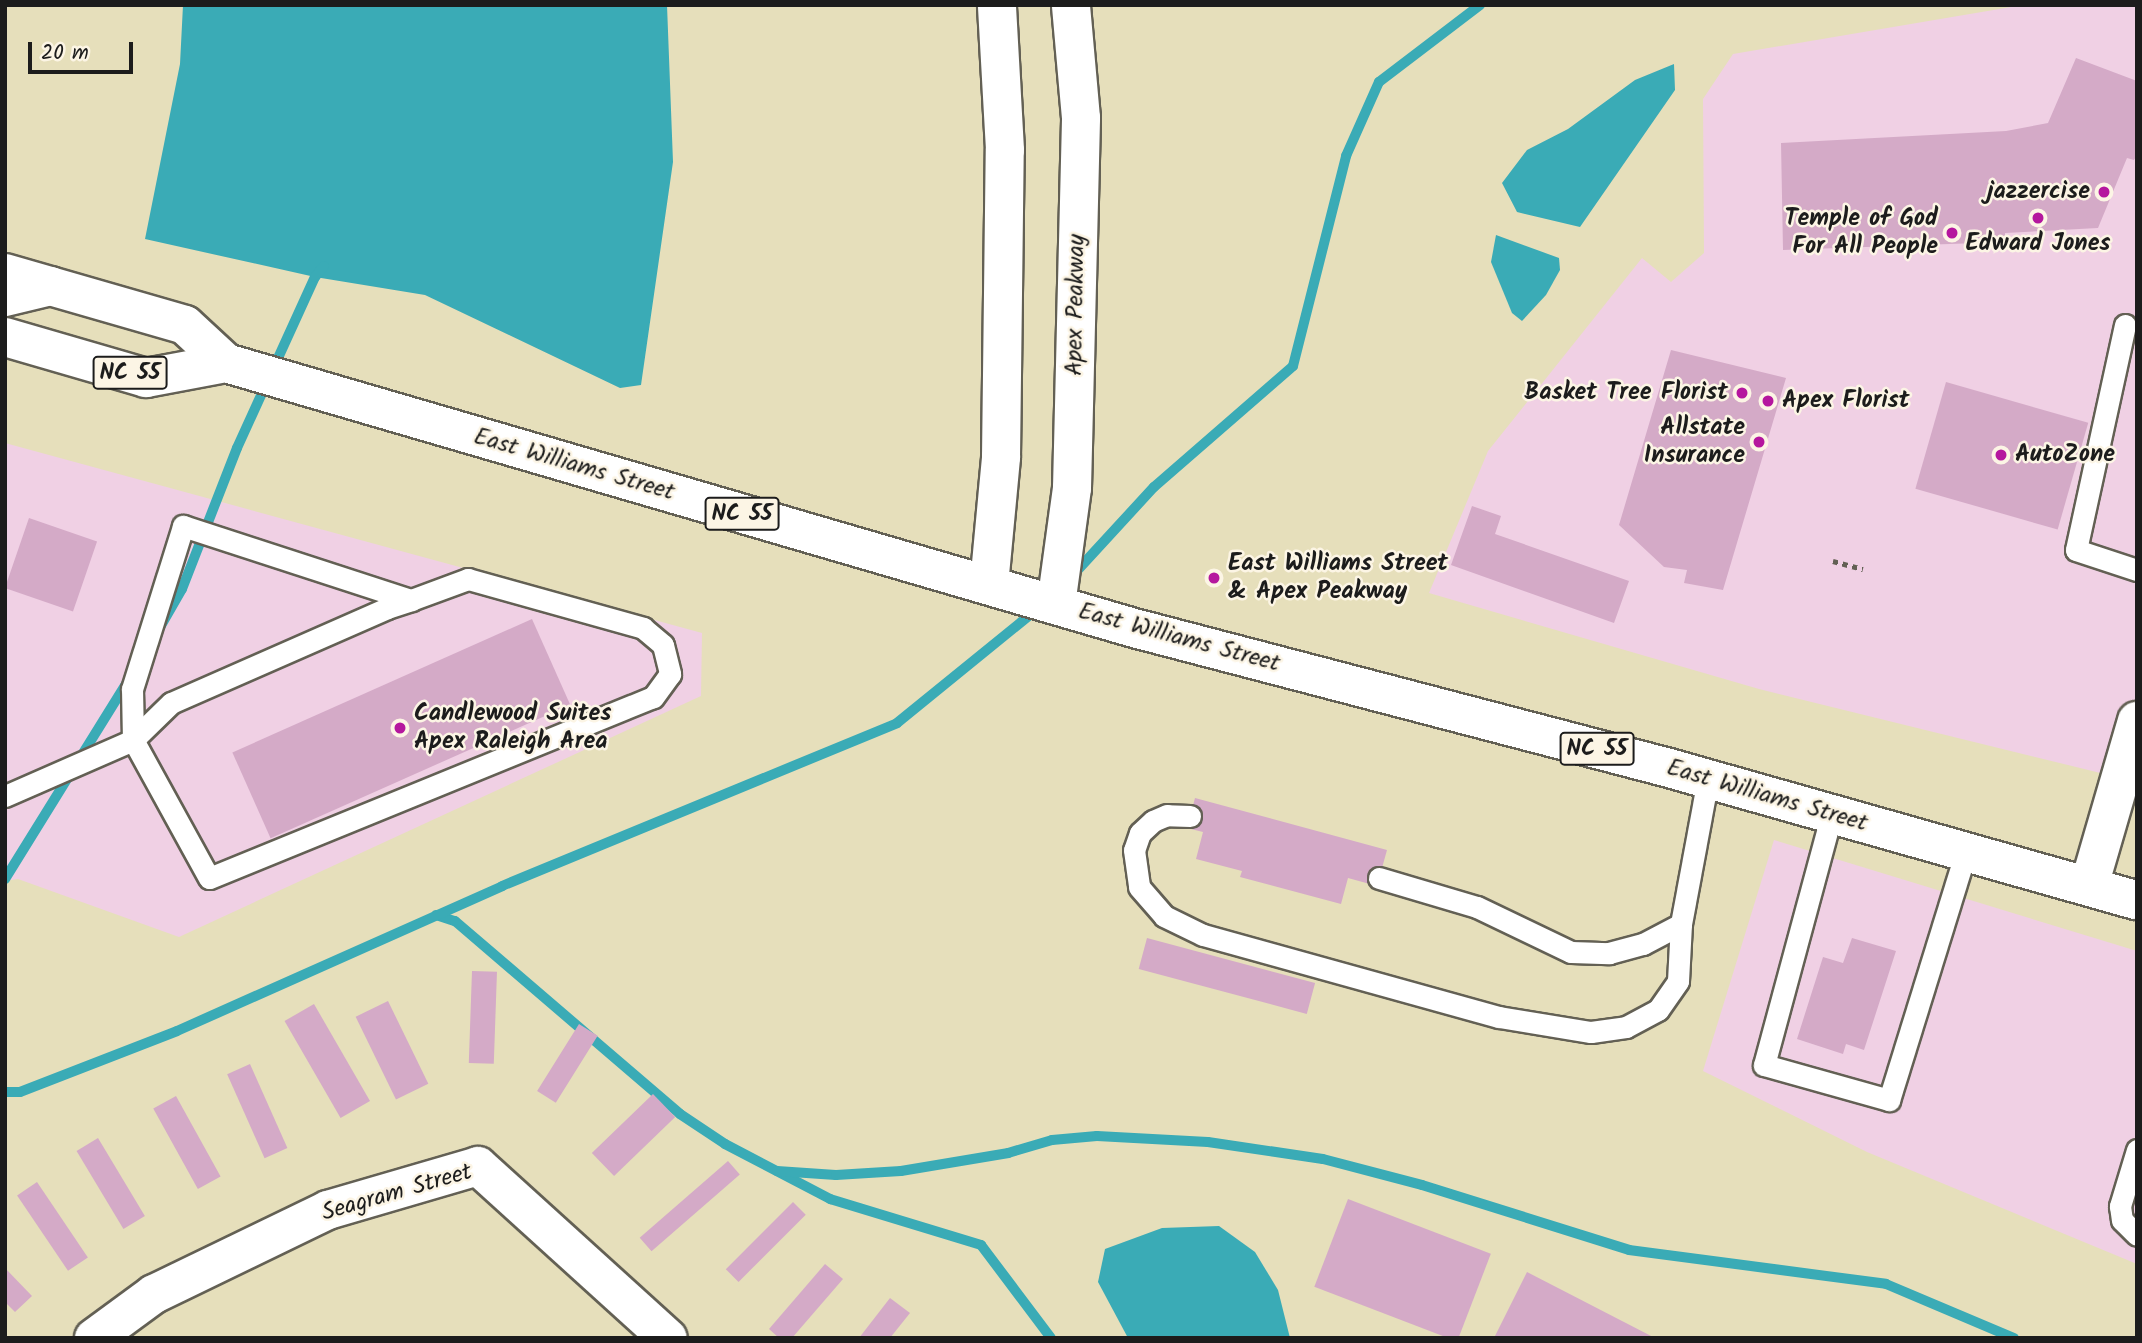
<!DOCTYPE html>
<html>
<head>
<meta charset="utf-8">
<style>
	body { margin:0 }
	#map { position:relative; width:2142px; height:1343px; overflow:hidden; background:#e6dfbb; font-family:Kalam,sans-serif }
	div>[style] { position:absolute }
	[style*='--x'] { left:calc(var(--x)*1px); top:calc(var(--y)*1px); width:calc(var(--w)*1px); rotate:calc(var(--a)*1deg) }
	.built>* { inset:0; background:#f0d0e4 }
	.water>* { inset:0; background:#3aabb6 }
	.stream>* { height:10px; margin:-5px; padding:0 5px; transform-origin:5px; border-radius:5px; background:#3aabb6 }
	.building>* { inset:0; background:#d4aac7; transform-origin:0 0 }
	.path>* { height:4.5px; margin-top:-2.25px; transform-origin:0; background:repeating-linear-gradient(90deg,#636054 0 5px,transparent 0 10px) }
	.roads { filter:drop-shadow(2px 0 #636054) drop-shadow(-2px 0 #636054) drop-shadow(0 2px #636054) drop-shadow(0 -2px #636054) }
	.service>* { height:21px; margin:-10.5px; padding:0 10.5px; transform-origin:10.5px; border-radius:10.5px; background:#fff }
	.minor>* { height:38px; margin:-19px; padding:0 19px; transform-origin:19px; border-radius:19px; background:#fff }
	.tertiary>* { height:38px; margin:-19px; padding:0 19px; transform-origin:19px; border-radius:19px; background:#fff }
	.secondary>* { height:38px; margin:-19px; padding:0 19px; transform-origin:19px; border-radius:19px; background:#fff }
	.primary>* { height:38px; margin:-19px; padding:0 19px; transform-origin:19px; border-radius:19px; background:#fff }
	.dots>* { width:19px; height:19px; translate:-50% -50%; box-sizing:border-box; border:4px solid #fcf5e5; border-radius:50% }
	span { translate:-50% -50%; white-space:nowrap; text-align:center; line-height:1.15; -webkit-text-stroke:5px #fcf5e5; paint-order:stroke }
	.shield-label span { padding:2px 5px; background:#fcf5e5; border:2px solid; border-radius:5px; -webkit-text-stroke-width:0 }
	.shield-label { font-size:23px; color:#1c1c1c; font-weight:700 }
	.poi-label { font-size:24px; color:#1c1c1c; font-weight:700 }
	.right { translate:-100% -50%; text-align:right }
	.left { translate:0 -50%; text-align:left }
	.street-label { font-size:24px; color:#1c1c1c }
	.frame { position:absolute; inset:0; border:7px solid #1c1c1c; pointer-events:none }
	.scale { position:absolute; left:28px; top:42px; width:105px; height:32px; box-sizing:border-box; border:4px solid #1c1c1c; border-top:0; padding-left:9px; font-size:21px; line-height:24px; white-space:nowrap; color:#1c1c1c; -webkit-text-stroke:5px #fcf5e5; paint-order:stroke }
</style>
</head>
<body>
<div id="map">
	<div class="built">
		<div style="clip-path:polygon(2023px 5px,2137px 5px,2137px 782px,1759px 689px,1429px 593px,1488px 451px,1642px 258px,1671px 282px,1704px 253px,1703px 99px,1733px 54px)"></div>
		<div style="clip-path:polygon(5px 443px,702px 633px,701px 696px,179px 937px,18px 879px,5px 881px)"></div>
		<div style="clip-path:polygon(1774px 840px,2137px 951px,2137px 1264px,1867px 1152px,1703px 1071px)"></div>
	</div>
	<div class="water">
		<div style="clip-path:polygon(183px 5px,667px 5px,673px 162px,641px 385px,620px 388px,425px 295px,315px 277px,145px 239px,180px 64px)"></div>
		<div style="clip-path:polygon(1674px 64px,1675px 90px,1580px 227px,1517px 212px,1502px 183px,1527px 150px,1568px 129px,1635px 80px)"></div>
		<div style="clip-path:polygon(1496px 235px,1559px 258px,1560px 270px,1546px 295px,1522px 321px,1512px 313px,1491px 262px)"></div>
		<div style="clip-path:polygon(1219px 1226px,1255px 1252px,1278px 1290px,1290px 1338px,1128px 1338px,1098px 1282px,1105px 1249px,1162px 1228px)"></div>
	</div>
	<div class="stream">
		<div style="--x:1073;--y:575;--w:120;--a:-47.4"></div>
		<div style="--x:1154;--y:487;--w:184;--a:-41"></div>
		<div style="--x:1293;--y:366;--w:217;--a:-75.8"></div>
		<div style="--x:1346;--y:156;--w:81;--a:-66"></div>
		<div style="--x:1379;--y:82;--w:127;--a:-37.3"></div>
		<div style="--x:159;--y:629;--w:46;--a:-60.1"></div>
		<div style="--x:182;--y:589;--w:151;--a:-68.7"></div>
		<div style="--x:237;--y:448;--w:188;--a:-65.5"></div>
		<div style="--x:315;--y:277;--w:14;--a:-51"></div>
		<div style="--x:5;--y:879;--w:235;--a:-58.2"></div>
		<div style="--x:436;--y:915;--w:20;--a:18"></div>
		<div style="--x:455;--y:921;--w:296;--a:40.6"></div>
		<div style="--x:680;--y:1114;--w:54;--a:33.7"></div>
		<div style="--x:725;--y:1144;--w:119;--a:27.6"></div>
		<div style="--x:830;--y:1199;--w:158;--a:16.9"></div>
		<div style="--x:981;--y:1245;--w:116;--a:53"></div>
		<div style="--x:5;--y:1092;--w:15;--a:0"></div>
		<div style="--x:20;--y:1092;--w:168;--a:-21.2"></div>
		<div style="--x:177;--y:1031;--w:356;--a:-24"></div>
		<div style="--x:502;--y:886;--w:427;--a:-22.4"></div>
		<div style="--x:897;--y:723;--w:179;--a:-39.1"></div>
		<div style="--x:777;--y:1171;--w:59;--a:3.9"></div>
		<div style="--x:836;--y:1175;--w:65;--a:-3.5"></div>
		<div style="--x:901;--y:1171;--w:109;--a:-9.5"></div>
		<div style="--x:1008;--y:1153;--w:46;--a:-16.5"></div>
		<div style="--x:1052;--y:1140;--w:45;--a:-5.1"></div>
		<div style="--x:1097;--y:1136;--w:111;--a:3.1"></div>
		<div style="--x:1208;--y:1142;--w:116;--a:8.4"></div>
		<div style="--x:1323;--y:1159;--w:102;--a:14.7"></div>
		<div style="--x:1422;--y:1185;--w:217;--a:17.4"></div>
		<div style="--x:1629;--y:1250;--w:259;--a:7.5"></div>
		<div style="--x:1886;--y:1284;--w:139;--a:22.9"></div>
	</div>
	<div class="building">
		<div style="clip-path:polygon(2076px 58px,2137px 81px,2137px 155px,2134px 160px,2127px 158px,2098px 228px,2005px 233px,2005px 242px,1783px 250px,1781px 143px,2006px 131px,2048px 123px)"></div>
		<div style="clip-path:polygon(1671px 350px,1786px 378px,1723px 590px,1684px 583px,1687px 570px,1664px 567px,1619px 525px)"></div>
		<div style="left:1946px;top:382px;width:148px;height:111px;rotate:16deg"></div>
		<div style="clip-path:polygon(1472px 506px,1501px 516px,1495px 534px,1629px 581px,1614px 623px,1451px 565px)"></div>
		<div style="left:29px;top:518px;width:72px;height:74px;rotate:19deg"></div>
		<div style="left:532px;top:619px;width:94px;height:328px;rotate:66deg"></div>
		<div style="clip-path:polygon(1195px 798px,1387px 850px,1377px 886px,1348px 878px,1341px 904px,1240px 877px,1242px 871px,1196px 859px,1203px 832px,1187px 828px)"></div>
		<div style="left:1147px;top:938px;width:174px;height:32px;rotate:15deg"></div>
		<div style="clip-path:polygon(1852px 938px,1896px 951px,1864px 1050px,1846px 1044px,1843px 1054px,1797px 1039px,1823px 957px,1843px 963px)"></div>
		<div style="left:472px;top:971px;width:25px;height:92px;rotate:2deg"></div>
		<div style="left:388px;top:1001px;width:92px;height:36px;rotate:64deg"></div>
		<div style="left:314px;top:1004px;width:112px;height:34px;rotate:60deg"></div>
		<div style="left:579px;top:1024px;width:22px;height:79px;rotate:32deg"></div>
		<div style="left:250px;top:1064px;width:92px;height:25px;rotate:66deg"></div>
		<div style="left:653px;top:1094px;width:32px;height:85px;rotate:46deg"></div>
		<div style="left:176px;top:1096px;width:92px;height:26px;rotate:61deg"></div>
		<div style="left:98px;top:1138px;width:91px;height:25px;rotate:59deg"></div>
		<div style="left:728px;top:1161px;width:18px;height:117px;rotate:49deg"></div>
		<div style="left:37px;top:1182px;width:91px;height:24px;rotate:56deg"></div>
		<div style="left:1348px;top:1199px;width:153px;height:94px;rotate:21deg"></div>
		<div style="left:793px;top:1202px;width:18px;height:95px;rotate:45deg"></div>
		<div style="clip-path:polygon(825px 1264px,843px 1279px,792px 1338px,779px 1338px,769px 1329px)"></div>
		<div style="clip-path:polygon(5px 1268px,32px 1296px,15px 1312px,5px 1302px)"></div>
		<div style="clip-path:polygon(1527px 1272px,1655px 1338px,1494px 1338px)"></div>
		<div style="clip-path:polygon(890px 1298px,910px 1313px,890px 1338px,859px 1338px)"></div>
	</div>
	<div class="path">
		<div style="--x:1833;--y:561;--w:31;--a:15"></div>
	</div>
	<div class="roads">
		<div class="service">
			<div style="--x:2125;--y:325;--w:230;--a:102.3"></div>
			<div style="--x:2076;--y:550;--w:64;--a:18.2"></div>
			<div style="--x:5;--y:796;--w:140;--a:-23.6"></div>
			<div style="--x:133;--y:740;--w:53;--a:-44.2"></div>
			<div style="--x:171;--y:703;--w:236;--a:-23.7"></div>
			<div style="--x:387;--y:608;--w:25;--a:-18"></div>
			<div style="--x:411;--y:600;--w:61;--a:-20.2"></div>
			<div style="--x:468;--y:579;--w:182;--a:15.6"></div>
			<div style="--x:643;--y:628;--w:26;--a:40"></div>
			<div style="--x:663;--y:645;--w:30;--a:76"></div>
			<div style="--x:670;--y:674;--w:29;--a:126"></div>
			<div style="--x:653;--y:697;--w:479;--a:157.8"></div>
			<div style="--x:209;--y:878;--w:158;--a:-118.8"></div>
			<div style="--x:133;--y:740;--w:51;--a:-91.1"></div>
			<div style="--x:132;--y:689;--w:171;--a:-72.6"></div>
			<div style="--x:183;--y:526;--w:240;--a:18"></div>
			<div style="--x:1832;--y:813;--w:261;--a:105.1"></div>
			<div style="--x:1764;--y:1065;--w:130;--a:15.6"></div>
			<div style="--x:1889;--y:1100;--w:260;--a:-72.8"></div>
			<div style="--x:1190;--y:816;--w:23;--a:-178"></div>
			<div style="--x:1167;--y:815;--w:15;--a:157"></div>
			<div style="--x:1153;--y:821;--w:18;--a:137"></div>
			<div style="--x:1140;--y:833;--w:18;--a:109"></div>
			<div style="--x:1134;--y:850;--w:37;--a:82"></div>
			<div style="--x:1139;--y:887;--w:38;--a:49"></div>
			<div style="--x:1164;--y:916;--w:43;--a:26"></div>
			<div style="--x:1203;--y:935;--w:307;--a:15.5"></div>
			<div style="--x:1499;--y:1017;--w:93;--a:9.3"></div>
			<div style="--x:1591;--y:1032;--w:35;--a:-8"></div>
			<div style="--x:1626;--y:1027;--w:36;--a:-28"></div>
			<div style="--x:1658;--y:1010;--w:35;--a:-55"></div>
			<div style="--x:1678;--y:981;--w:57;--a:-87"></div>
			<div style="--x:1681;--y:924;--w:147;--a:-79.5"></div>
			<div style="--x:1379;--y:878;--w:102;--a:16.5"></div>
			<div style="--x:1477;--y:907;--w:104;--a:25.6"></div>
			<div style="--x:1571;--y:952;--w:38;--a:2"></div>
			<div style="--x:1609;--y:953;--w:35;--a:-15"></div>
			<div style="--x:1643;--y:944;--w:43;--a:-27.8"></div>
			<div style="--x:2137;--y:1150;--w:59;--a:106.9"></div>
			<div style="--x:2120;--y:1206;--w:14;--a:82"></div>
			<div style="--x:2122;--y:1220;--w:21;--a:45"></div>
		</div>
		<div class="minor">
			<div style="--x:2089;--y:886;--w:172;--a:-73.8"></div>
			<div style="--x:94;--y:1338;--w:74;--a:-36.3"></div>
			<div style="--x:154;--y:1294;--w:193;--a:-25.8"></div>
			<div style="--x:328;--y:1210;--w:156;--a:-16.3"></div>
			<div style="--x:478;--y:1166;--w:256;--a:42.2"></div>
		</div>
		<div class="tertiary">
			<div style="--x:5;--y:297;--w:47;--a:-13.4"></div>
		</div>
		<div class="secondary">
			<div style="--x:989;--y:585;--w:129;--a:-84.6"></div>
			<div style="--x:1001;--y:457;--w:307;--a:-89.3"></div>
			<div style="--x:1005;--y:150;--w:145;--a:-93.2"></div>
			<div style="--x:1056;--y:605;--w:118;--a:-82.2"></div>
			<div style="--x:1072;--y:488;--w:370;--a:-88.6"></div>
			<div style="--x:1081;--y:118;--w:113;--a:-95.1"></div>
		</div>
		<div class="primary">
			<div style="--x:5;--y:273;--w:187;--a:16.1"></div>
			<div style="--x:185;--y:325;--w:56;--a:42.8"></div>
			<div style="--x:226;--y:363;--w:946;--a:16.27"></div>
			<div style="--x:1134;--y:628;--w:553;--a:14.66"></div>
			<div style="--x:1669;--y:768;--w:486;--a:15.8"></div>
			<div style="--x:5;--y:337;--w:147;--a:16.2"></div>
			<div style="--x:146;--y:378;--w:81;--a:-10.6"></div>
		</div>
	</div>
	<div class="dots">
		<div style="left:2104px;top:192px;background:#b5179e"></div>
		<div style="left:2038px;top:218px;background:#b5179e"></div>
		<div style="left:1952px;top:233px;background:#b5179e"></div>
		<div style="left:1742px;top:393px;background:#b5179e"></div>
		<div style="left:1768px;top:401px;background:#b5179e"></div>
		<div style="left:1759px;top:442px;background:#b5179e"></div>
		<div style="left:2001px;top:455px;background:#b5179e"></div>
		<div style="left:1214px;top:578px;background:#b5179e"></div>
		<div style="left:400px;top:728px;background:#b5179e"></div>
	</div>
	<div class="shield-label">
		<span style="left:130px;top:373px">NC 55</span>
		<span style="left:742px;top:514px">NC 55</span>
		<span style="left:1597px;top:749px">NC 55</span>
	</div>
	<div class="poi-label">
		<span class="right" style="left:2090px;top:192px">jazzercise</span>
		<span class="right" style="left:1938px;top:233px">Temple of God<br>For All People</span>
		<span style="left:2038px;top:244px">Edward Jones</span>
		<span class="right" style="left:1728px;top:393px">Basket Tree Florist</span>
		<span class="left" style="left:1782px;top:401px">Apex Florist</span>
		<span class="right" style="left:1745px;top:442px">Allstate<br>Insurance</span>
		<span class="left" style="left:2015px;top:455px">AutoZone</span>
		<span class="left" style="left:1228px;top:578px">East Williams Street<br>&amp; Apex Peakway</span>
		<span class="left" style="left:414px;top:728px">Candlewood Suites<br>Apex Raleigh Area</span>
	</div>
	<div class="street-label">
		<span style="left:1076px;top:305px;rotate:-89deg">Apex Peakway</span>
		<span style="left:574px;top:465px;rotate:16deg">East Williams Street</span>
		<span style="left:1179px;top:638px;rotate:15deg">East Williams Street</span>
		<span style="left:1767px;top:796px;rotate:16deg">East Williams Street</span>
		<span style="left:397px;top:1193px;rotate:-16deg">Seagram Street</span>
	</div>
	<div class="frame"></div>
	<div class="scale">20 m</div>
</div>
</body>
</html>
